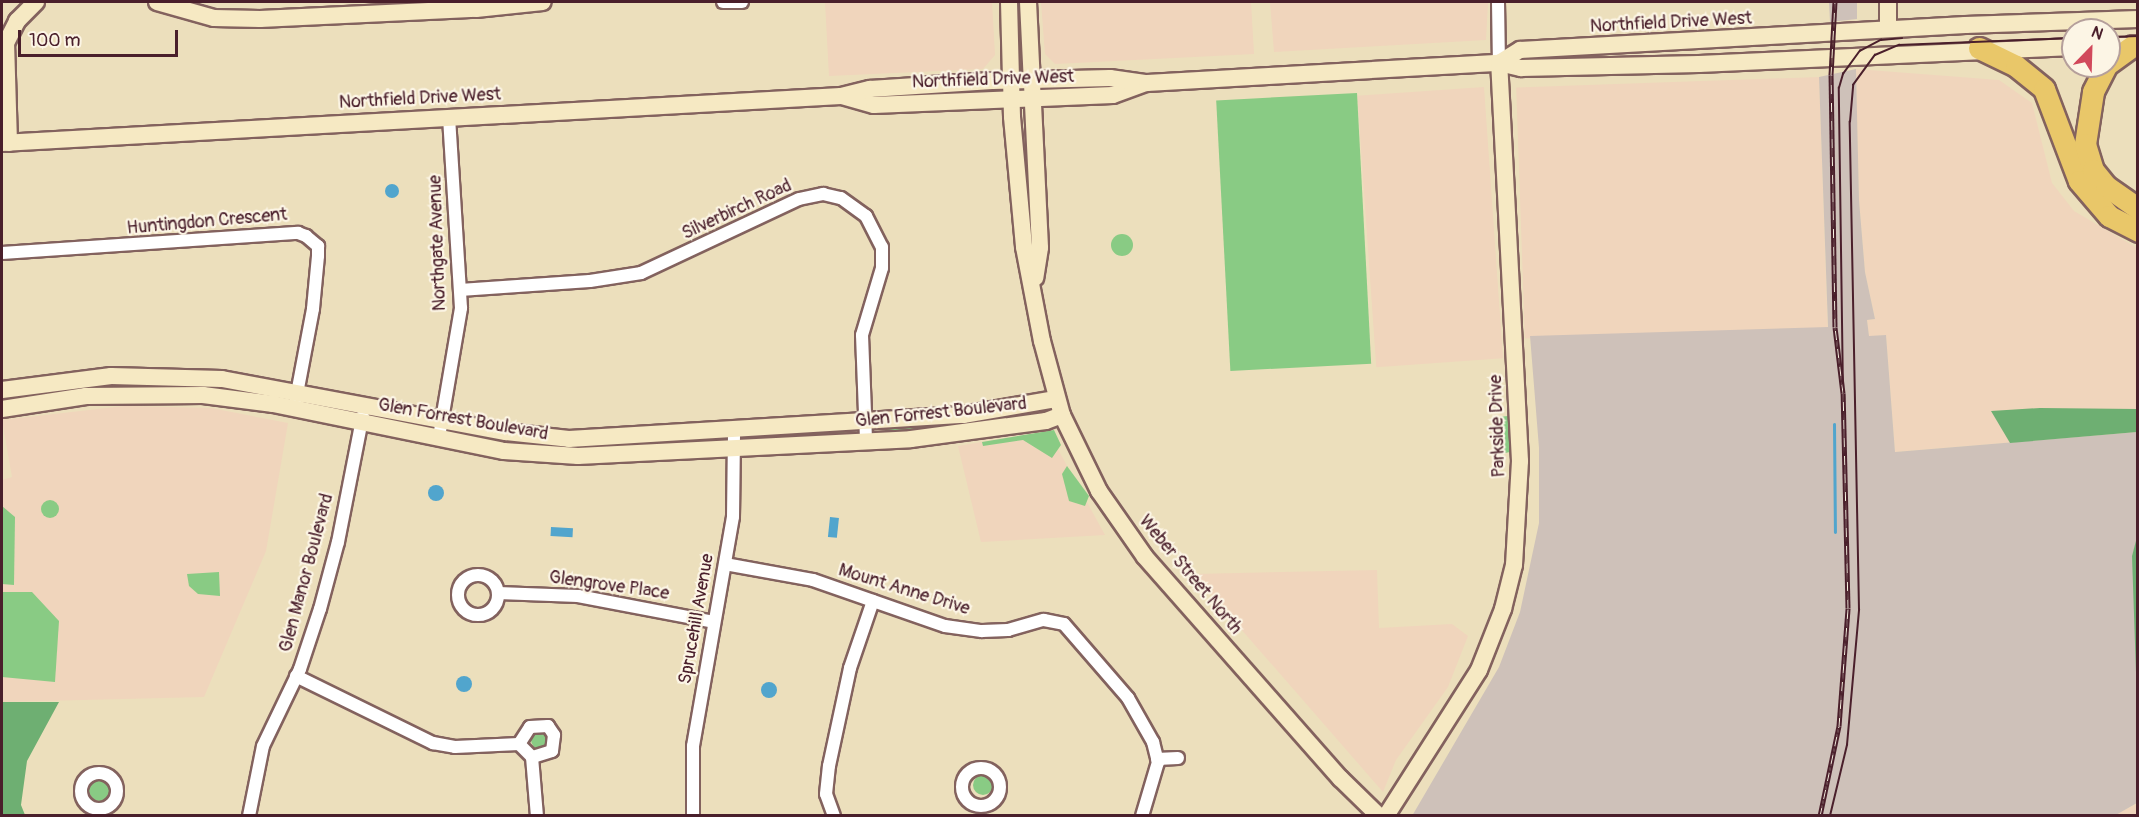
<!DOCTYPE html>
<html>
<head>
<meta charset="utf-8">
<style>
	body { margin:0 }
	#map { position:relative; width:2139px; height:817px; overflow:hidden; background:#ecdfbc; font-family:Pangolin,sans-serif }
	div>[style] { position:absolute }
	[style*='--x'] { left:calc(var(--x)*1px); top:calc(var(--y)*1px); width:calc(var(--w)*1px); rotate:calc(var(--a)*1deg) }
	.built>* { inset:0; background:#f0d5bc; transform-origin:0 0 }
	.industrial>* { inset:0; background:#cec1b9 }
	.green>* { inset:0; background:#89cb84; transform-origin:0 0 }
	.round { border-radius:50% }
	.forest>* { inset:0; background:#6eaf72 }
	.water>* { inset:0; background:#51a5cd; transform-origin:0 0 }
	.stream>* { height:3px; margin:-1.5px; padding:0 1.5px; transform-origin:1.5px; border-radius:1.5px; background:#51a5cd }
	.roads { filter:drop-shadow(2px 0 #83625e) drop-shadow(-2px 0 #83625e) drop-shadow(0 2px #83625e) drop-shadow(0 -2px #83625e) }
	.street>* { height:12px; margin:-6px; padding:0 6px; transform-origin:6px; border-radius:6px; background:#fff }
	.street>.ring { margin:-6px; padding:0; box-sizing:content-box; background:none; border:12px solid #fff; border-radius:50% }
	.secondary>* { height:16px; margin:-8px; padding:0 8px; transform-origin:8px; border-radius:8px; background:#f6e9c3 }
	.highway>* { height:21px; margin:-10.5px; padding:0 10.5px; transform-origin:10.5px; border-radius:10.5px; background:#e9c769 }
	.tram>* { height:1.5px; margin:-0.75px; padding:0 0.75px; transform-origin:0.75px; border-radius:0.75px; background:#4a1f2b }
	.rail>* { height:5px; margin-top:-2.5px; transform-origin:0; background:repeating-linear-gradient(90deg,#fcf5e5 0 9px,#4a1f2b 0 18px); box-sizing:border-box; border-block:2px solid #4a1f2b }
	span { translate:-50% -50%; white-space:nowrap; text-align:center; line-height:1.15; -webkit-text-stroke:4.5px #fcf5e5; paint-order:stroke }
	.street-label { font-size:18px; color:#4a1f2b }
	.frame { position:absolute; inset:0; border:3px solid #4a1f2b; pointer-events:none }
	.north { position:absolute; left:2061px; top:18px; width:60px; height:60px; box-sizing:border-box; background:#fcf5e5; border:2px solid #b59f9b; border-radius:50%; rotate:23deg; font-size:16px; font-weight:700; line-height:24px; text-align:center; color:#4a1f2b }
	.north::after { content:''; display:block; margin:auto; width:21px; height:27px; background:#d1495b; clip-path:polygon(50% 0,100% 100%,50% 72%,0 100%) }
	.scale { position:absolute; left:18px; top:30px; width:160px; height:27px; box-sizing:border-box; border:3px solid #4a1f2b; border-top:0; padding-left:8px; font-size:18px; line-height:21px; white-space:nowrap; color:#4a1f2b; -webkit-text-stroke:4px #fcf5e5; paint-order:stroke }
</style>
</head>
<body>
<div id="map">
	<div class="built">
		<div style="clip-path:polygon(825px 2px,992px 2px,995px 55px,983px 69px,829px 76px)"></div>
		<div style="clip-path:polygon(1041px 2px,1251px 2px,1254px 54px,1055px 64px,1045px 54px)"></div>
		<div style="clip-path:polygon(1270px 2px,1488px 2px,1486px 40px,1274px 52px)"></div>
		<div style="clip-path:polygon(1856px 69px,1999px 80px,2032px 103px,2052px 183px,2074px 211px,2137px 248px,2137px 432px,1895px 452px,1886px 335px,1869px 337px,1867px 320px,1875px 319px,1865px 272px,1859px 200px)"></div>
		<div style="left:1819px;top:77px;width:251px;height:303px;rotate:88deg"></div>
		<div style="left:1484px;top:87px;width:272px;height:127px;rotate:86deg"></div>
		<div style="clip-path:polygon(124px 406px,211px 408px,288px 423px,266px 551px,204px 697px,2px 702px,2px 480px,12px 477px,2px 420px)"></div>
		<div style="clip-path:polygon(1048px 431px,1105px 535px,981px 542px,958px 446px)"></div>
		<div style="clip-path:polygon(1377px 570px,1379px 628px,1452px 624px,1468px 636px,1448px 687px,1396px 760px,1383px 792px,1193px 574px)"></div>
		<div style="clip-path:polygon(2137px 804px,2137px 815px,2114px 816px,2114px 815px)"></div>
	</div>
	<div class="industrial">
		<div style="clip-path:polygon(1829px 2px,1857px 2px,1857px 19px,1830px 22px)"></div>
		<div style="clip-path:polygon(1856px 69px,1859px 200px,1865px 272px,1875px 319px,1867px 320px,1869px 336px,1886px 335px,1895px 452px,2137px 432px,2138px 537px,2132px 556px,2136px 597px,2137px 803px,2114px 816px,1412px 816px,1499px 667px,1520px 612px,1539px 523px,1539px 448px,1530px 336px,1828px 327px,1819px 77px)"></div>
	</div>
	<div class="green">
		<div style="left:1357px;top:93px;width:271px;height:141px;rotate:87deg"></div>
		<div class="round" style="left:1111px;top:234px;width:22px;height:22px"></div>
		<div style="clip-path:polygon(191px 382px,252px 393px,36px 394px,66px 385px)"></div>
		<div style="clip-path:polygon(1508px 416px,1510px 452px,1500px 454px,1494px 448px,1492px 426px,1498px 417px)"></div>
		<div style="clip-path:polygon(951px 424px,951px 429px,885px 431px,886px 428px)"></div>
		<div style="clip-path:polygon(846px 430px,843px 434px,755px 438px,755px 435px)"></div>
		<div style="clip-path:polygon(1054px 430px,1061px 445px,1052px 458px,1023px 440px,983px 446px,982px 442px)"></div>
		<div style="clip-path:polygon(460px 431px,712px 438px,713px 440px,599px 449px,499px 443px,461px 435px)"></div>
		<div style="clip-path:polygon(1067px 466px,1089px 496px,1085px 506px,1069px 501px,1062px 474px)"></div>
		<div class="round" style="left:41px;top:500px;width:18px;height:18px"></div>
		<div style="clip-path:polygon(2px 506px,15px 517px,14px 585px,2px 584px)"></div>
		<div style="clip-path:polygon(219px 572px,220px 596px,198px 594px,189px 586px,187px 574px)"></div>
		<div style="clip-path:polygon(2px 592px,32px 592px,59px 621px,55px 682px,2px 677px)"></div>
		<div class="round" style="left:531px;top:731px;width:18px;height:18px"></div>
		<div class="round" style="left:973px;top:775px;width:20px;height:20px"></div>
		<div class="round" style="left:89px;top:779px;width:22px;height:22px"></div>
	</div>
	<div class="forest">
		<div style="clip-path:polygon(2040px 408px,2137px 409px,2137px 432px,2010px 443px,1991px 411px)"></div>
		<div style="clip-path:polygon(2137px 537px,2137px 702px,2132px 556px)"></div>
		<div style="clip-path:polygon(2px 702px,59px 702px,27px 761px,21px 805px,25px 815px,2px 815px)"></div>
	</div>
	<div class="water">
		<div class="round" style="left:385px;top:184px;width:14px;height:14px"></div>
		<div class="round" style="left:428px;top:485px;width:16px;height:16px"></div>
		<div style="left:830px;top:517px;width:9px;height:20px;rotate:6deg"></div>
		<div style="left:551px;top:527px;width:22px;height:9px;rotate:3deg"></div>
		<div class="round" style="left:456px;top:676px;width:16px;height:16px"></div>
		<div class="round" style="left:761px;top:682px;width:16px;height:16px"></div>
	</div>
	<div class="stream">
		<div style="--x:1834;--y:424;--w:108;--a:89.5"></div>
	</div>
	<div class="roads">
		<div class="street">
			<div style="--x:723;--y:2;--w:19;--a:0"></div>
			<div style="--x:1498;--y:2;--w:61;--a:89.1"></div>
			<div style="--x:2;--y:253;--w:297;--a:-3.9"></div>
			<div style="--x:298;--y:233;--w:9;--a:21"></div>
			<div style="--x:306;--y:236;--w:16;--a:40"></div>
			<div style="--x:318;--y:246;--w:10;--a:90"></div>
			<div style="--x:318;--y:256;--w:53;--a:95.4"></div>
			<div style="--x:313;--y:309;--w:92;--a:100.7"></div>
			<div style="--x:460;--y:290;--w:130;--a:-4"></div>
			<div style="--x:590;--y:281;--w:52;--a:-8.9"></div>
			<div style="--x:641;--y:273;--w:174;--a:-25.1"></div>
			<div style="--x:799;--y:199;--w:25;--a:-12"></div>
			<div style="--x:823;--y:194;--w:18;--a:13"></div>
			<div style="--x:841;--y:198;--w:31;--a:36"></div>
			<div style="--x:866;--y:216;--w:35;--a:63"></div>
			<div style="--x:882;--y:247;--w:21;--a:90"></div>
			<div style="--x:882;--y:268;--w:70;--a:106.6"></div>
			<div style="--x:862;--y:335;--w:106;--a:87.8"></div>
			<div style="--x:439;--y:437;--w:131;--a:-80.3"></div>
			<div style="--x:461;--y:308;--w:191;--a:-93.6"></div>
			<div style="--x:725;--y:564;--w:89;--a:10.3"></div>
			<div style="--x:813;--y:580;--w:140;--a:19.2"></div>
			<div style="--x:945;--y:626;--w:37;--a:8"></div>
			<div style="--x:982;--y:631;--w:26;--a:-2"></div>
			<div style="--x:1008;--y:630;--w:37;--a:-16"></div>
			<div style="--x:1044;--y:620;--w:20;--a:11"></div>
			<div style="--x:1064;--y:624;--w:98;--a:49.1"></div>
			<div style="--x:1128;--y:698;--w:51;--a:60.4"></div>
			<div style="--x:1153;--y:742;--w:21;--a:76"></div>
			<div style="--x:1158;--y:762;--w:56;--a:106.5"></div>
			<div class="ring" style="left:458px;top:575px;width:28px;height:28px"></div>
			<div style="--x:498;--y:593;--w:80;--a:2.1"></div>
			<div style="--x:578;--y:596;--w:138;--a:10.8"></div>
			<div style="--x:296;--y:676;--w:153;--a:26.1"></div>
			<div style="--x:433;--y:743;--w:22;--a:10"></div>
			<div style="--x:455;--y:747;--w:64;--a:-2.7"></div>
			<div style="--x:519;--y:744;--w:18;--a:45"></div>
			<div style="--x:532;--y:757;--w:59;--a:85.2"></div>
			<div style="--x:519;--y:744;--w:20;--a:-57"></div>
			<div style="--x:530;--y:727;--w:18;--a:-3"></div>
			<div style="--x:548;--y:726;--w:11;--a:56"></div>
			<div style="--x:554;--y:735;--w:16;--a:97"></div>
			<div style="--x:552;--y:751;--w:21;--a:163"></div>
			<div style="--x:1157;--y:759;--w:21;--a:-3"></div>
			<div class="ring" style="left:962px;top:768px;width:26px;height:26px"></div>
			<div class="ring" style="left:81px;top:773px;width:24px;height:24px"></div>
			<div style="--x:249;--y:816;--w:71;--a:-78.7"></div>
			<div style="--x:263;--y:746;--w:85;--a:-64.3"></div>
			<div style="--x:300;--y:669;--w:63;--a:-71.6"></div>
			<div style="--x:320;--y:609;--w:69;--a:-75"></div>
			<div style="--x:338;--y:542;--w:129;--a:-78.9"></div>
			<div style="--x:693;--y:816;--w:70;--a:-90"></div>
			<div style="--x:693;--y:746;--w:232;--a:-80.1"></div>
			<div style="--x:733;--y:517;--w:88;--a:-89.3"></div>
			<div style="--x:834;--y:816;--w:23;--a:-110"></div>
			<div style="--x:826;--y:794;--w:28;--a:-84"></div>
			<div style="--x:829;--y:766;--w:100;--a:-77.9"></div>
			<div style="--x:850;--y:668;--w:71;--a:-71.1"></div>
		</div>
		<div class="secondary">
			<div style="--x:157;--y:2;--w:59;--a:15.7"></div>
			<div style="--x:214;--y:18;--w:46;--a:1.2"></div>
			<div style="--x:260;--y:19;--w:216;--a:-2.7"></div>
			<div style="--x:476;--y:9;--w:67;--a:-6"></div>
			<div style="--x:1009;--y:2;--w:115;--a:88.5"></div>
			<div style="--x:1012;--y:117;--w:131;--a:84.7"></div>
			<div style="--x:1024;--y:247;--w:96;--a:79.2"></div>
			<div style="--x:1042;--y:341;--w:77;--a:74.9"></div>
			<div style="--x:1062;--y:415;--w:85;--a:64"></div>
			<div style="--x:1099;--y:491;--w:80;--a:55.1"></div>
			<div style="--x:1145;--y:557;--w:295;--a:48.6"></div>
			<div style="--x:1340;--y:778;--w:54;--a:44.3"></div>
			<div style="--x:1028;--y:2;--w:246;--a:87.2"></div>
			<div style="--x:1040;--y:248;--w:30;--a:99"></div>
			<div style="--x:1888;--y:2;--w:27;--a:90"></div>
			<div style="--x:2109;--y:46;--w:28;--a:0"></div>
			<div style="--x:1499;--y:63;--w:25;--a:-32"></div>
			<div style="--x:1520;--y:50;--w:446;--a:-3.2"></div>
			<div style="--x:1965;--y:25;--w:173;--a:-2"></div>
			<div style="--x:842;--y:96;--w:33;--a:16"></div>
			<div style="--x:874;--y:105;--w:239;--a:-2.4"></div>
			<div style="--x:1113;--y:95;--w:32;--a:-20"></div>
			<div style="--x:2;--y:143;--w:840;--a:-3.21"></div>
			<div style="--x:841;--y:96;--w:30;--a:-14"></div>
			<div style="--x:870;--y:89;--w:122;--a:-3.8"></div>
			<div style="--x:992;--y:81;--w:118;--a:-1.5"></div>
			<div style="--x:1110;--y:78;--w:37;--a:8"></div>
			<div style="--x:1147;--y:83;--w:353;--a:-3.3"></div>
			<div style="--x:1499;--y:63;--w:23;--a:13"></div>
			<div style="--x:1521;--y:68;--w:178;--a:-1.3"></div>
			<div style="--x:1699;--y:64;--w:374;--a:-2.6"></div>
			<div style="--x:9;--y:143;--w:100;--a:-91.7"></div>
			<div style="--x:6;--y:43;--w:25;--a:-63"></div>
			<div style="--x:17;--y:21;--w:27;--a:-45"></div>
			<div style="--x:2;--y:390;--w:110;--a:-7.3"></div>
			<div style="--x:111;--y:376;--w:111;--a:1.5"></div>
			<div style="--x:222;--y:379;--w:289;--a:10.6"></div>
			<div style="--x:506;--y:432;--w:63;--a:6.3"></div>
			<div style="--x:569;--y:439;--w:395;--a:-3.5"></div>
			<div style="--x:963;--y:415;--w:94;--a:-9.8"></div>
			<div style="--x:2;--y:409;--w:85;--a:-8.8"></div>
			<div style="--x:86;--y:396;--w:117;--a:-0.5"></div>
			<div style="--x:203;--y:395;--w:71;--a:7.3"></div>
			<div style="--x:273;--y:404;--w:236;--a:11.5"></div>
			<div style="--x:504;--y:451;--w:74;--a:3.9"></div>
			<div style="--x:578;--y:456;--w:333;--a:-2.9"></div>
			<div style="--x:911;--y:439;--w:136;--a:-7.6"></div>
			<div style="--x:1046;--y:421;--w:17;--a:-21"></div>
			<div style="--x:1386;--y:816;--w:173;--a:-57.5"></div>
			<div style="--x:1479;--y:670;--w:66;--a:-68.5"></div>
			<div style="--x:1503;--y:609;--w:45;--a:-76"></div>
			<div style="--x:1514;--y:565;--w:104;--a:-86.7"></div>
			<div style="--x:1520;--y:461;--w:399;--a:-93"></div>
		</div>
		<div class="highway">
			<div style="--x:1979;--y:48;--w:41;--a:25.9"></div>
			<div style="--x:2016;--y:66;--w:36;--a:39"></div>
			<div style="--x:2044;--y:89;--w:98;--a:69.2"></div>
			<div style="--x:2079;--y:181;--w:46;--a:49.4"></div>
			<div style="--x:2109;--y:216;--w:33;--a:27"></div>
			<div style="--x:2109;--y:63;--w:29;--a:-36"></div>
			<div style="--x:2106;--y:66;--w:29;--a:117"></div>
			<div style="--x:2093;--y:92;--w:53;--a:98.7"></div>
			<div style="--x:2085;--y:144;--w:27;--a:73"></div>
			<div style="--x:2093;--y:170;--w:21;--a:51"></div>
			<div style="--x:2106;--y:186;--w:39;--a:35"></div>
		</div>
	</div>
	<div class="tram">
		<div style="--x:2109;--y:37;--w:29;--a:-2"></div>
		<div style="--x:1843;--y:393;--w:305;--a:-90.8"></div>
		<div style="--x:1839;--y:88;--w:15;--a:-74"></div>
		<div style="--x:1843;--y:74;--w:29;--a:-54"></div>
		<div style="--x:1860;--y:51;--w:24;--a:-28"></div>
		<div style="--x:1881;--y:40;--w:21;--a:-5"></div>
		<div style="--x:1830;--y:816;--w:73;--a:-76.5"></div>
		<div style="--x:1847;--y:745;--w:136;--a:-84.9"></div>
		<div style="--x:1859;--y:610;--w:488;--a:-91.1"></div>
		<div style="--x:1850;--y:122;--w:37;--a:-85"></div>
		<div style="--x:1853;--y:85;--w:37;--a:-54"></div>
		<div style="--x:1875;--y:55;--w:26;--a:-23"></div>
		<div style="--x:1899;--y:45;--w:174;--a:-2.3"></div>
	</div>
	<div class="rail">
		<div style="--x:1820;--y:816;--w:92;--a:-78.1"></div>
		<div style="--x:1839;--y:726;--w:118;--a:-85.6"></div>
		<div style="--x:1848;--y:608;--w:215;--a:-91.3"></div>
		<div style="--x:1843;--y:393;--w:66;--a:-96.9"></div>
		<div style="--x:1835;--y:327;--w:252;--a:-90.9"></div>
		<div style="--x:1831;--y:75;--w:73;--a:-86.9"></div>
	</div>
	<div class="street-label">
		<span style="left:1671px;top:23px;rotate:-3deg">Northfield Drive West</span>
		<span style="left:993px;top:80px;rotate:-2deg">Northfield Drive West</span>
		<span style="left:420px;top:99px;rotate:-3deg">Northfield Drive West</span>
		<span style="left:737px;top:210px;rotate:-25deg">Silverbirch Road</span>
		<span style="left:207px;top:222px;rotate:-5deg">Huntingdon Crescent</span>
		<span style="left:438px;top:243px;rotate:-92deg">Northgate Avenue</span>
		<span style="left:941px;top:413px;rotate:-6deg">Glen Forrest Boulevard</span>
		<span style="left:463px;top:420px;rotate:10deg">Glen Forrest Boulevard</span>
		<span style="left:1498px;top:426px;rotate:-92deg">Parkside Drive</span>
		<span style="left:307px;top:573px;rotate:-75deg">Glen Manor Boulevard</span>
		<span style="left:1190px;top:575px;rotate:50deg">Weber Street North</span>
		<span style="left:609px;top:586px;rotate:8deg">Glengrove Place</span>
		<span style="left:904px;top:590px;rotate:17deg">Mount Anne Drive</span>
		<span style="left:697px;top:619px;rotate:-80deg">Sprucehill Avenue</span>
	</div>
	<div class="frame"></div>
	<div class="north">N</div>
	<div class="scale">100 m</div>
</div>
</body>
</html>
